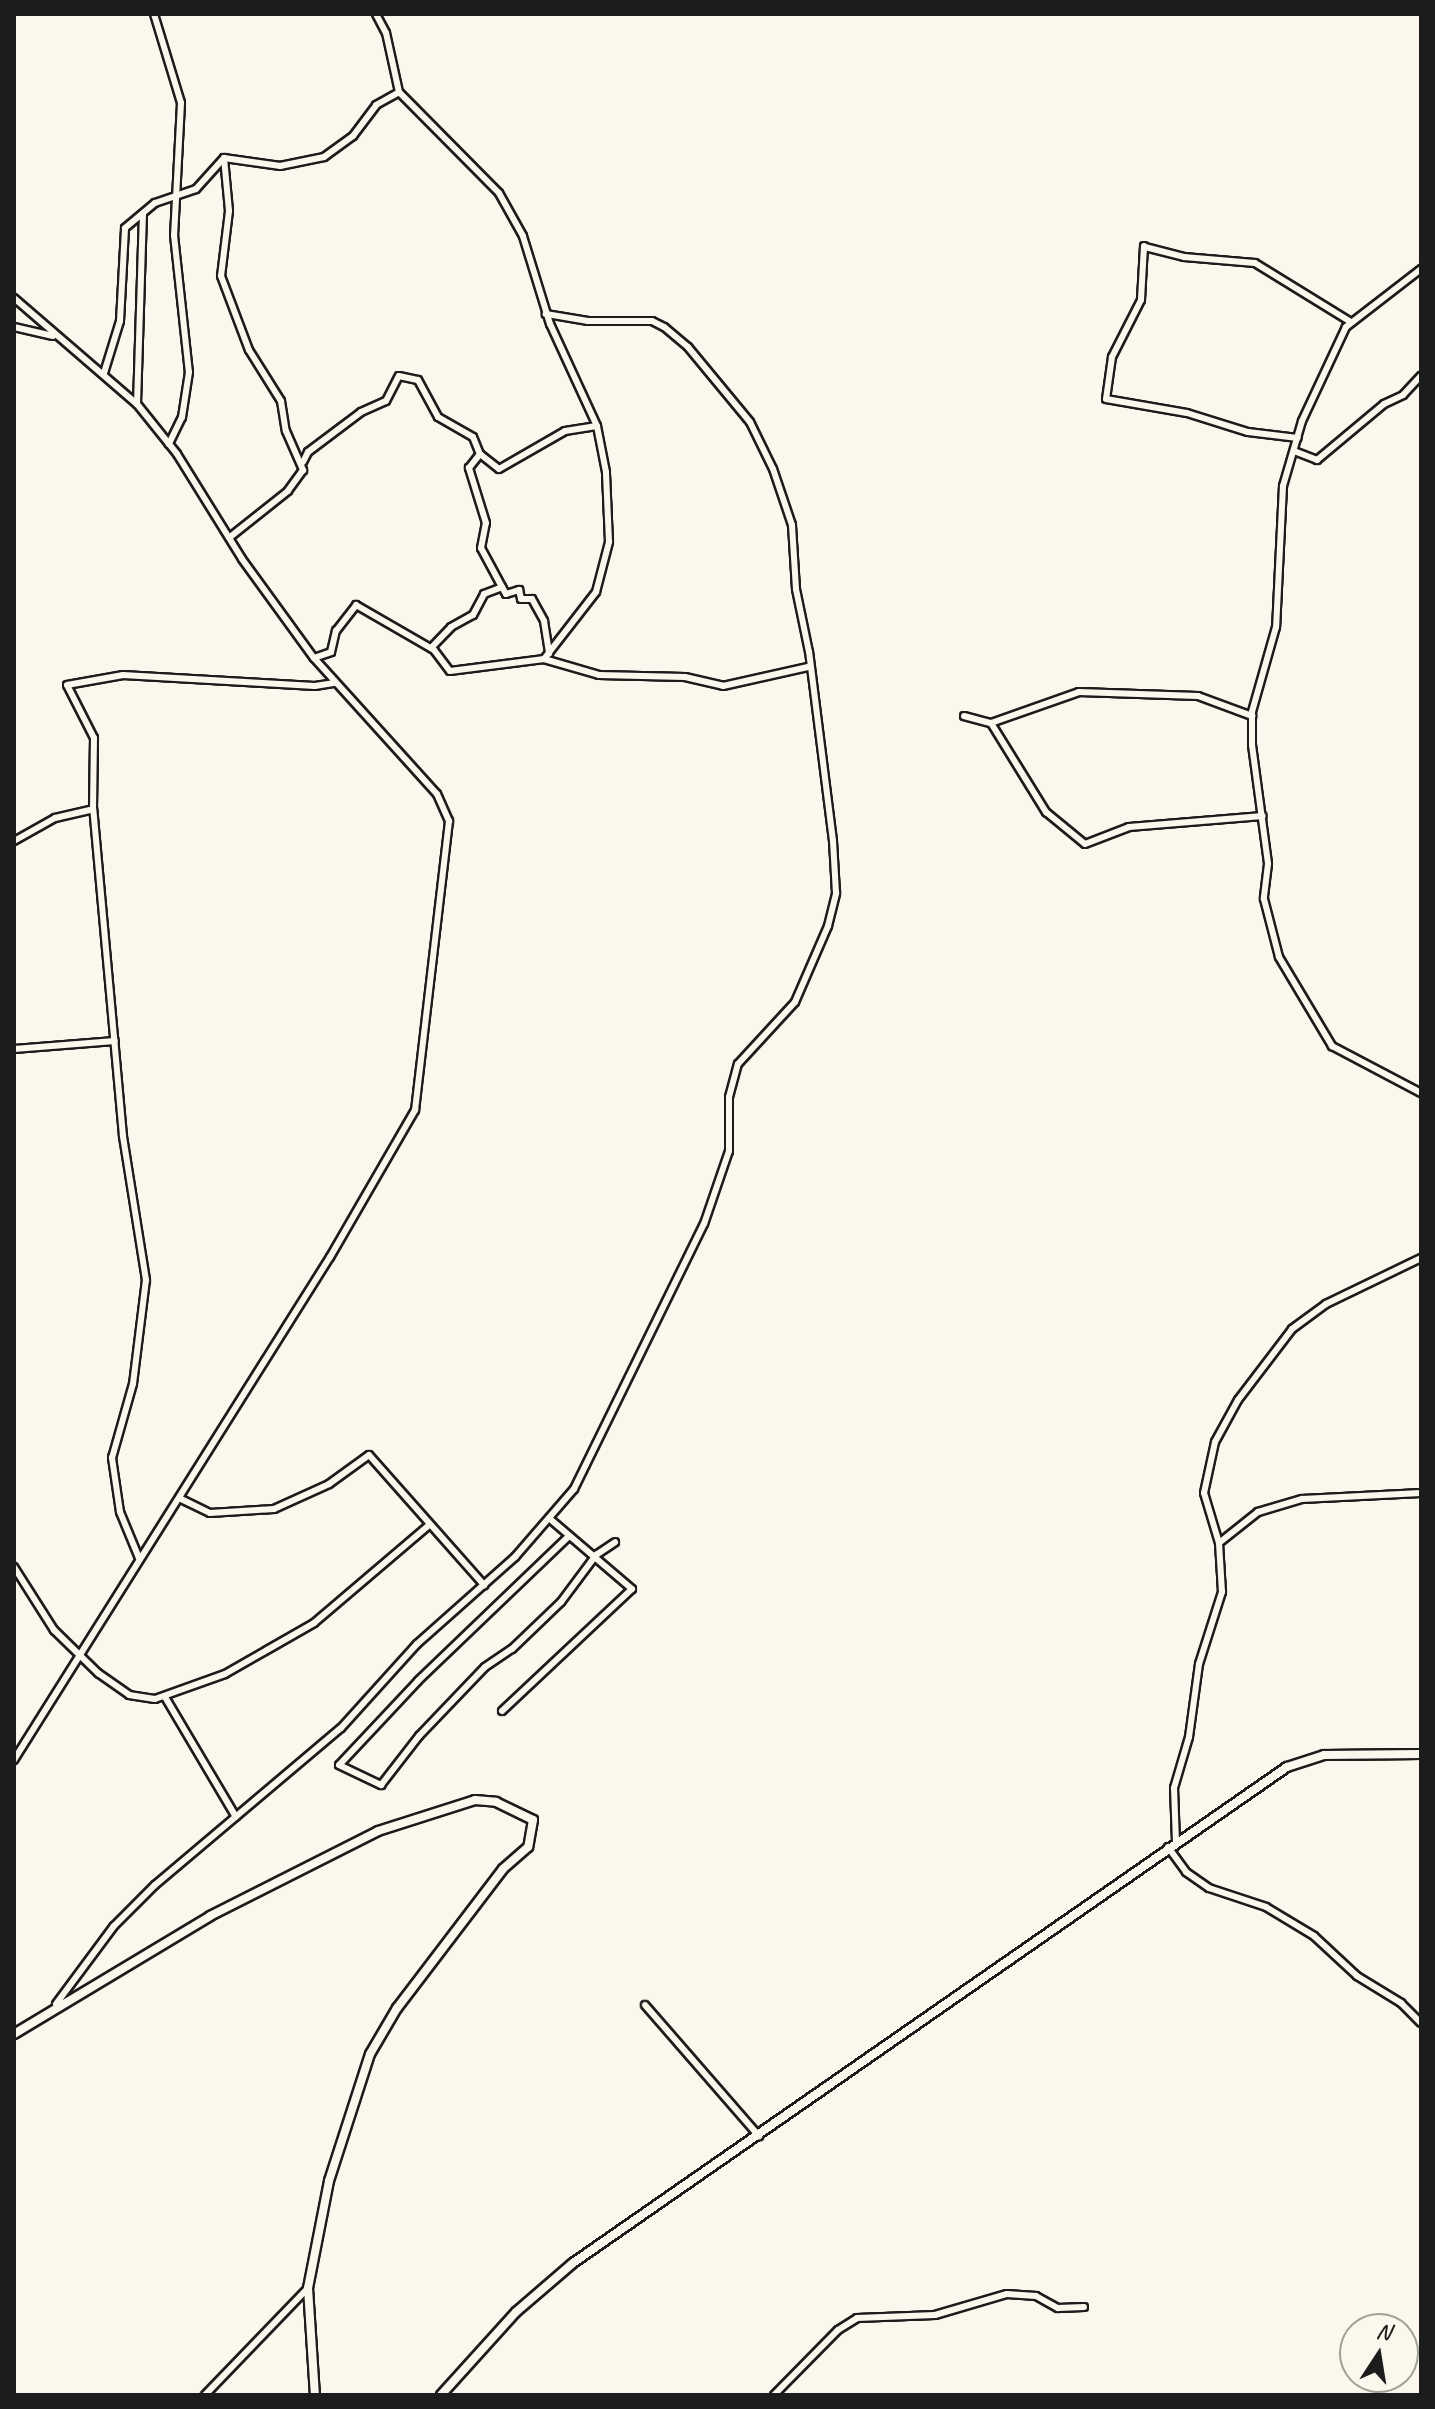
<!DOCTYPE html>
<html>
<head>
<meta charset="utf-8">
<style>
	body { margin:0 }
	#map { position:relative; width:1435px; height:2409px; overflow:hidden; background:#fbf7ec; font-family:Caveat,sans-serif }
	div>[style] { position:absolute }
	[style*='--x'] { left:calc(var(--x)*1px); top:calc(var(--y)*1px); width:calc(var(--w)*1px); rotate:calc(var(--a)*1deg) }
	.roads { filter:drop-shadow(2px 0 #1c1c1c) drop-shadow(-2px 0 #1c1c1c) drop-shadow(0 2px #1c1c1c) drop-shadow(0 -2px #1c1c1c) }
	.street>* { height:6px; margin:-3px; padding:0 3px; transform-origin:3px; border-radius:3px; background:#fbf7ec }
	.secondary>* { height:8px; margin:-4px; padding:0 4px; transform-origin:4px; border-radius:4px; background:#fbf7ec }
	span { translate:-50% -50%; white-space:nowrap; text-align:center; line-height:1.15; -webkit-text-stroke:6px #fbf7ec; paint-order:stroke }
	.frame { position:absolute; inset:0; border:16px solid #1c1c1c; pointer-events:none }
	.north { position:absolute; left:1339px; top:2313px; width:80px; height:80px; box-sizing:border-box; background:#fbf7ec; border:2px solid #a29f99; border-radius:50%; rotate:12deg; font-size:22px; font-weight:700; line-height:32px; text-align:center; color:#1c1c1c }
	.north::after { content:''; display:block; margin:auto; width:28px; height:36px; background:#1c1c1c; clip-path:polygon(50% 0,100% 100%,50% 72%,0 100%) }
</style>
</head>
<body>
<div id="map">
	<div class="roads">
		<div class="street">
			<div style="--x:154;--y:14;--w:93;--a:73.1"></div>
			<div style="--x:181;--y:103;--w:132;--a:93"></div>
			<div style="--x:174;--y:235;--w:138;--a:83.8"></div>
			<div style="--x:189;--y:372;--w:46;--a:98.8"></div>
			<div style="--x:182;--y:417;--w:30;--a:116"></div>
			<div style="--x:224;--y:158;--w:53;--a:84.6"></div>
			<div style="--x:229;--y:211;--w:65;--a:97"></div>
			<div style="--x:221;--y:276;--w:79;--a:69.3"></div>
			<div style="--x:249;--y:350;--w:60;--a:57.9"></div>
			<div style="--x:281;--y:401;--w:30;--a:81"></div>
			<div style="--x:286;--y:431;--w:43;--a:66.4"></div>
			<div style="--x:303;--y:470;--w:26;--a:126"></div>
			<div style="--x:288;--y:491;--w:75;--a:141.5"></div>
			<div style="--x:1144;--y:246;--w:54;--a:93.2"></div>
			<div style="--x:1141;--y:300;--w:64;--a:117"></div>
			<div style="--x:1112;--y:357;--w:42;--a:98.1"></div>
			<div style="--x:1106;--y:399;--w:82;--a:9.8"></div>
			<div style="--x:1187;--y:413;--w:64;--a:17.3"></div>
			<div style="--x:1248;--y:432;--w:50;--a:6.8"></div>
			<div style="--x:1145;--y:247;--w:40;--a:14.4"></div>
			<div style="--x:1184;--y:257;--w:71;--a:4.8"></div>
			<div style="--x:1255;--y:263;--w:113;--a:31.6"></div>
			<div style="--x:1421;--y:269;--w:95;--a:142.3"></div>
			<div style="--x:1346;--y:327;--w:104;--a:115.1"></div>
			<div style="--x:1302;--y:421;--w:68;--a:106.3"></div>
			<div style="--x:1283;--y:486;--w:141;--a:92.8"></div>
			<div style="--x:1276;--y:627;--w:88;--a:105.8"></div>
			<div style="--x:1252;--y:712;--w:33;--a:90"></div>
			<div style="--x:1252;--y:745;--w:120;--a:82.3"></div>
			<div style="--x:1268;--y:864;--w:35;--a:97"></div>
			<div style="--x:1264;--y:899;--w:60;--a:75.5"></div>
			<div style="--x:1279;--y:957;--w:104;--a:59.2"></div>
			<div style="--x:1332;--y:1046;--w:101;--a:27.8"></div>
			<div style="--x:14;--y:298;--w:162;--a:40.8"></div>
			<div style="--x:137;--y:404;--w:64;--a:51.3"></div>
			<div style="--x:177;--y:454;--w:123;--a:58.2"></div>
			<div style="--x:242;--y:559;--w:122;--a:54"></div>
			<div style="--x:314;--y:658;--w:183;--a:47.9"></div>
			<div style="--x:437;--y:794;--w:30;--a:66"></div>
			<div style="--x:449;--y:821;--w:291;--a:96.7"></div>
			<div style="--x:415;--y:1110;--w:170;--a:120"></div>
			<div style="--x:330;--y:1257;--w:594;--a:122.14"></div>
			<div style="--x:14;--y:327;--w:40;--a:13"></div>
			<div style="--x:104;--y:373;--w:54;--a:-72.9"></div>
			<div style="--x:120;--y:321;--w:93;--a:-86.9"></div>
			<div style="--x:125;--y:228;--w:39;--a:-40"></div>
			<div style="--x:155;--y:203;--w:43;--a:-18.9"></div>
			<div style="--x:196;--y:189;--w:42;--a:-47.9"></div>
			<div style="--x:224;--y:158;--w:57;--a:8.1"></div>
			<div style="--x:280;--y:166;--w:45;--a:-11.6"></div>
			<div style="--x:324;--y:157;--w:36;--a:-36"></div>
			<div style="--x:353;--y:136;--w:39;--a:-53"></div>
			<div style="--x:376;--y:105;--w:26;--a:-29"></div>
			<div style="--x:137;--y:404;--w:190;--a:-88.2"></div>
			<div style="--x:1294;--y:451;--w:25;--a:21"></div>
			<div style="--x:1317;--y:460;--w:87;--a:-39.9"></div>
			<div style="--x:1384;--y:404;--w:21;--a:-25"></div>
			<div style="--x:1403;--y:395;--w:26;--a:-47"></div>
			<div style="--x:303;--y:462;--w:11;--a:-63"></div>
			<div style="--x:308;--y:452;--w:66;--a:-37"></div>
			<div style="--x:361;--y:412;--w:27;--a:-24"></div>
			<div style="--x:386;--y:401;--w:28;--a:-63"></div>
			<div style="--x:399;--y:376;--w:19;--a:12"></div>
			<div style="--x:418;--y:380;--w:42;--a:61.6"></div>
			<div style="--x:438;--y:417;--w:40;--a:29.7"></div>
			<div style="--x:473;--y:437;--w:18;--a:68"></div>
			<div style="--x:480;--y:454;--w:24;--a:38"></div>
			<div style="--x:499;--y:469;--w:76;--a:-29.9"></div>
			<div style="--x:565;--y:431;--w:32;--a:-9"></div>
			<div style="--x:502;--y:587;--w:8;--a:60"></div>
			<div style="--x:506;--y:594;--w:14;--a:-17"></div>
			<div style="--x:519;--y:590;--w:9;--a:77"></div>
			<div style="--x:521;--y:599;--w:11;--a:0"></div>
			<div style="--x:532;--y:599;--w:25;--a:61"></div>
			<div style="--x:544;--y:621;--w:33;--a:81"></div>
			<div style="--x:431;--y:648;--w:29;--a:-46"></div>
			<div style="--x:451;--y:627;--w:25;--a:-29"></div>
			<div style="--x:473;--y:615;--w:24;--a:-62"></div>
			<div style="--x:484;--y:594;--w:19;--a:-21"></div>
			<div style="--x:502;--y:587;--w:44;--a:-118.3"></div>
			<div style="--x:481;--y:548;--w:25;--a:-79"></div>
			<div style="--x:486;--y:523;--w:58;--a:-107.2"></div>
			<div style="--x:469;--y:468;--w:18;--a:-52"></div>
			<div style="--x:314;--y:658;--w:18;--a:-19"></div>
			<div style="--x:331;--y:652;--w:22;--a:-77"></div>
			<div style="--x:336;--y:631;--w:33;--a:-52"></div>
			<div style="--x:356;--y:605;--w:90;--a:30"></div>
			<div style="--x:434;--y:650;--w:26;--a:53"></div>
			<div style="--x:450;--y:671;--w:95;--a:-7.3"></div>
			<div style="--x:544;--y:659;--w:85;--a:-52.2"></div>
			<div style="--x:596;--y:592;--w:52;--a:-75.4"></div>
			<div style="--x:609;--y:542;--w:70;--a:-92.5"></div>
			<div style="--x:606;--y:472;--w:47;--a:-101.1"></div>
			<div style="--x:597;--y:426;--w:112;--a:-114.7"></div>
			<div style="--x:550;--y:324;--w:92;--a:-107.1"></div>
			<div style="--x:523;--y:236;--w:49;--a:-119.2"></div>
			<div style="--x:499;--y:193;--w:142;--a:-134.7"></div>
			<div style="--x:399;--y:92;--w:60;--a:-102.4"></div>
			<div style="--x:386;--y:33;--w:21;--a:-118"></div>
			<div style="--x:544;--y:659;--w:57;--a:16.2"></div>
			<div style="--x:599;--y:675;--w:86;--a:1.3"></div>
			<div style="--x:685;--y:677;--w:39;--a:13"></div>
			<div style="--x:723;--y:686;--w:87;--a:-12.6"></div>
			<div style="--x:964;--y:716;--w:28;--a:15"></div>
			<div style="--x:991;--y:723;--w:105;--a:58.3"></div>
			<div style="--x:1046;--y:812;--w:50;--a:39.4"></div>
			<div style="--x:1085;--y:844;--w:47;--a:-21.1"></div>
			<div style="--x:1129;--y:827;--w:134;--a:-4.7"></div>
			<div style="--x:991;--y:723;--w:93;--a:-19.4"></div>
			<div style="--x:1079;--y:692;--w:119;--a:1.9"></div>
			<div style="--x:1198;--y:696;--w:58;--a:20.3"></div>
			<div style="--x:14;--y:841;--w:47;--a:-29.3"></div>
			<div style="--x:55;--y:818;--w:39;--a:-13"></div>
			<div style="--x:14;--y:1049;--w:101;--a:-4.5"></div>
			<div style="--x:179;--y:1498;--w:34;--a:26"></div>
			<div style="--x:210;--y:1513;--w:64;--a:-3.6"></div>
			<div style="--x:274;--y:1509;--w:60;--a:-24.4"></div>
			<div style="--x:329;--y:1484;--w:49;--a:-35.9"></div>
			<div style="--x:369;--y:1455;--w:174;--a:48.5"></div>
			<div style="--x:569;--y:1536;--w:209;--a:136.2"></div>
			<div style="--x:418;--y:1681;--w:115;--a:133.2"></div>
			<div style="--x:339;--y:1765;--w:47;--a:25.5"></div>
			<div style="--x:381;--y:1785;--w:62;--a:-52.2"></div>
			<div style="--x:419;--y:1736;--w:95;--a:-46.3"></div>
			<div style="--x:485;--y:1667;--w:32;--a:-34"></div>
			<div style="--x:512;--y:1649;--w:68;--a:-43.8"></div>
			<div style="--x:561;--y:1602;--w:59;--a:-53.3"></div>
			<div style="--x:596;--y:1555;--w:23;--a:-34"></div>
			<div style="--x:1219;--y:1543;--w:50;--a:-38.5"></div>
			<div style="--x:1258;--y:1512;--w:46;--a:-16.5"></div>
			<div style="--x:1302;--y:1499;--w:119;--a:-2.9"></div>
			<div style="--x:139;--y:1558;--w:50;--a:-112.4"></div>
			<div style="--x:120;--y:1512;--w:55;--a:-98.4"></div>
			<div style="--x:112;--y:1458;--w:77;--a:-74.2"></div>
			<div style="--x:133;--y:1384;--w:105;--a:-82.9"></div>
			<div style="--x:146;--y:1280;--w:146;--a:-99.1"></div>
			<div style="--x:123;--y:1136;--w:328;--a:-95.2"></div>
			<div style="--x:93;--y:809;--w:71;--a:-89.2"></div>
			<div style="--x:94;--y:738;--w:59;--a:-117"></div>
			<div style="--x:67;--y:685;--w:57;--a:-10.1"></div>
			<div style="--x:123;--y:675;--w:192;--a:3.3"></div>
			<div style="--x:315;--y:686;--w:20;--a:-9"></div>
			<div style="--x:14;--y:1567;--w:75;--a:57.6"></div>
			<div style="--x:54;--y:1630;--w:62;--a:44.3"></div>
			<div style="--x:98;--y:1673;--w:38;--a:35"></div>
			<div style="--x:129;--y:1695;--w:26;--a:9"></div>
			<div style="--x:155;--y:1699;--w:74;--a:-19.7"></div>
			<div style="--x:225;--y:1674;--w:103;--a:-29.8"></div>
			<div style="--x:314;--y:1623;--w:150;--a:-40.4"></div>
			<div style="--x:165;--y:1697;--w:139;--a:59.4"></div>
			<div style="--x:502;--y:1711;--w:178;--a:-43.2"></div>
			<div style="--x:632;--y:1589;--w:109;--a:-139.5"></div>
			<div style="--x:1176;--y:1842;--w:54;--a:-92.1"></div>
			<div style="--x:1174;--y:1788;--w:53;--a:-73.6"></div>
			<div style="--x:1189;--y:1737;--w:74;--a:-82.2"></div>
			<div style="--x:1199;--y:1664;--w:76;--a:-72.3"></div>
			<div style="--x:1222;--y:1592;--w:49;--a:-93.5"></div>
			<div style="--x:1219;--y:1543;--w:52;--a:-106.7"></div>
			<div style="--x:1204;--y:1493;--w:52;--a:-77.8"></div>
			<div style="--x:1215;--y:1442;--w:48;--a:-61.3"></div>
			<div style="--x:1238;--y:1400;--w:89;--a:-52.7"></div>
			<div style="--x:1292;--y:1329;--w:42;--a:-36.3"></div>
			<div style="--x:1326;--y:1304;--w:106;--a:-25.8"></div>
			<div style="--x:1168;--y:1847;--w:31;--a:54"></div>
			<div style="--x:1186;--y:1872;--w:28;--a:35"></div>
			<div style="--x:1209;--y:1888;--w:60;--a:18.4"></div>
			<div style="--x:1266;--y:1907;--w:56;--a:31.1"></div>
			<div style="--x:1314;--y:1936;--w:59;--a:42.9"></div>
			<div style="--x:1357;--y:1976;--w:52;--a:31.5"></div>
			<div style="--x:1401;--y:2003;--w:28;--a:45"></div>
			<div style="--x:56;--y:2004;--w:97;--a:-53.4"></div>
			<div style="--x:114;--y:1926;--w:58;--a:-45"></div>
			<div style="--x:155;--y:1885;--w:243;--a:-40.2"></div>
			<div style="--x:341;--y:1728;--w:113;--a:-47.9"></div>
			<div style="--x:417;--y:1644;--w:131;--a:-41.6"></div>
			<div style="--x:515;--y:1557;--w:90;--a:-49.1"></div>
			<div style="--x:574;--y:1489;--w:295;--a:-63.9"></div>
			<div style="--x:704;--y:1224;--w:77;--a:-71.1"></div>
			<div style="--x:729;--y:1151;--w:54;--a:-90"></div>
			<div style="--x:729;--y:1097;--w:34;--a:-75"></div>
			<div style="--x:738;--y:1064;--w:84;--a:-47.4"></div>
			<div style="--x:795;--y:1002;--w:83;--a:-66.5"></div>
			<div style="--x:828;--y:926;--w:34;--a:-76"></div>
			<div style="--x:836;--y:893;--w:52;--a:-93.3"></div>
			<div style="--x:833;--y:841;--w:191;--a:-97.2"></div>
			<div style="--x:809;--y:652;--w:64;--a:-101.7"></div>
			<div style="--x:796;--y:589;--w:64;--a:-93.6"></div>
			<div style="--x:792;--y:525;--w:59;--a:-108.7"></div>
			<div style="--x:773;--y:469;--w:52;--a:-116.1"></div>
			<div style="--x:750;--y:422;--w:97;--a:-129.6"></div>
			<div style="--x:688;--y:347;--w:31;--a:-140"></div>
			<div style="--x:664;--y:327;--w:13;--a:-153"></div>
			<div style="--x:652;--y:321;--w:64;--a:180"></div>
			<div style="--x:588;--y:321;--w:43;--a:-170.5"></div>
			<div style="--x:645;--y:2005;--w:174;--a:49"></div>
			<div style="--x:205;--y:2395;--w:149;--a:-46.1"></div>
			<div style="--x:774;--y:2395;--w:91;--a:-45.4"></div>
			<div style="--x:838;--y:2330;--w:22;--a:-32"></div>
			<div style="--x:857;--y:2318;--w:78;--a:-2.2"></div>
			<div style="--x:935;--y:2315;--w:75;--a:-16.3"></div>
			<div style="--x:1007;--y:2294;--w:29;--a:4"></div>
			<div style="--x:1036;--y:2296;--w:25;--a:29"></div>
			<div style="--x:1058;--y:2308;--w:26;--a:-2"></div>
		</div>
		<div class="secondary">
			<div style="--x:14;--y:2034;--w:229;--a:-31"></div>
			<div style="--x:210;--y:1916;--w:188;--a:-26.8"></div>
			<div style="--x:378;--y:1831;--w:102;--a:-17.7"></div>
			<div style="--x:475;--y:1800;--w:21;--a:5"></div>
			<div style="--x:496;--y:1802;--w:41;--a:25.9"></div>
			<div style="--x:533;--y:1820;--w:27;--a:100"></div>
			<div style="--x:528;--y:1847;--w:33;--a:139"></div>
			<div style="--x:503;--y:1869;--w:175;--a:127.3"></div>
			<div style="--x:397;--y:2008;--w:53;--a:120.4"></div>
			<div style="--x:370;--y:2054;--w:133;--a:107.9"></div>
			<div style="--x:329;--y:2181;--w:109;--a:101.1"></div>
			<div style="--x:308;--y:2288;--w:107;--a:86.3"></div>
			<div style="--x:441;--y:2395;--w:112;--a:-47.9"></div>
			<div style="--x:516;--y:2312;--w:75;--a:-40.7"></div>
			<div style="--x:573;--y:2263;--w:869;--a:-34.79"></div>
			<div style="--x:1287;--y:1767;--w:39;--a:-18"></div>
			<div style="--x:1324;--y:1755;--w:97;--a:-0.6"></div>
		</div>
	</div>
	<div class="frame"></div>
	<div class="north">N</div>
</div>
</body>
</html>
